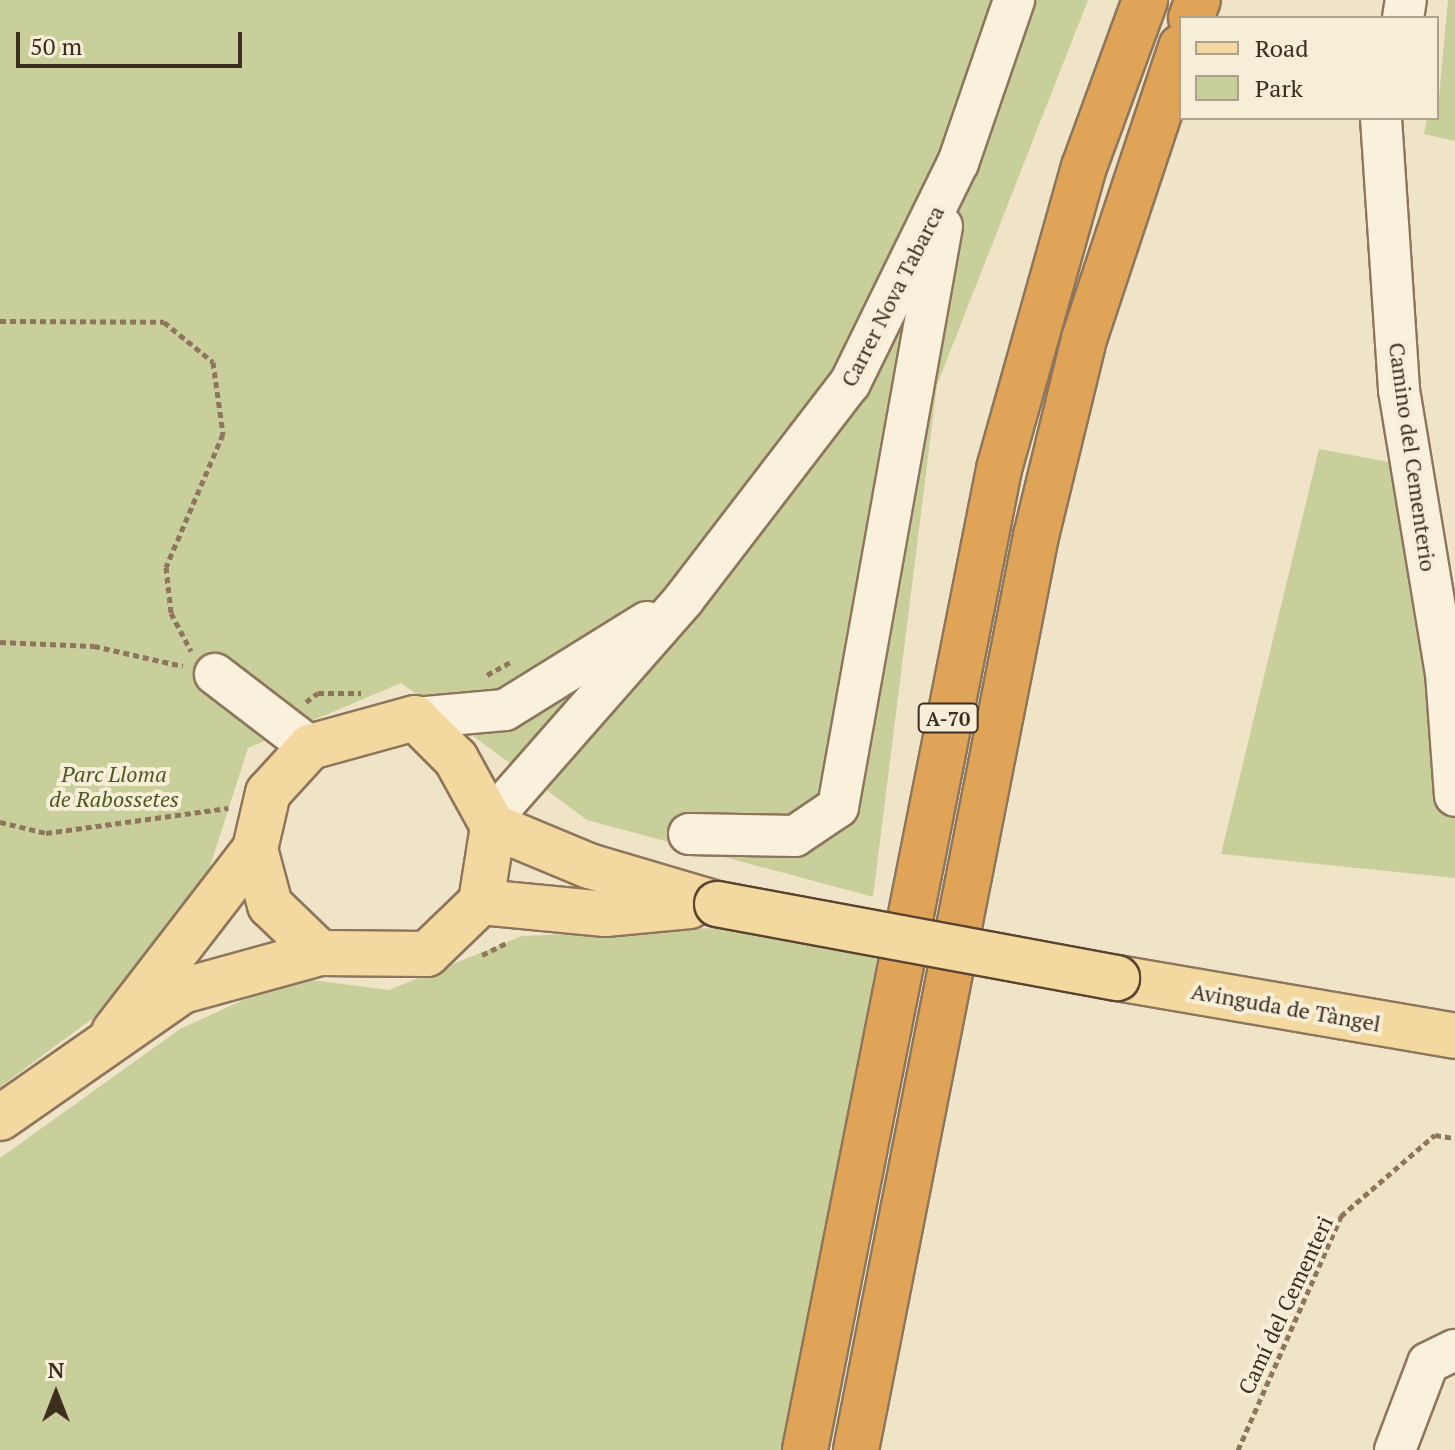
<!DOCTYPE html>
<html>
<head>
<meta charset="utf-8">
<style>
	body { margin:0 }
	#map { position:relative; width:1455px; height:1450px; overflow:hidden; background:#f0e4c8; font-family:"PT Serif",serif }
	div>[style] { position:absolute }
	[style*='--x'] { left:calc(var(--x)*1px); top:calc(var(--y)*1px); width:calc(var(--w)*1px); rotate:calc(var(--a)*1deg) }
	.green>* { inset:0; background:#c9cf9b }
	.path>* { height:5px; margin-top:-2.5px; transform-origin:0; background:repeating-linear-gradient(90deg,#8d765c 0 6px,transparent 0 10px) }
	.roads { filter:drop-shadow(2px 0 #8d765c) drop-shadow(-2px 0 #8d765c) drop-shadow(0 2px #8d765c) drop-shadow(0 -2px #8d765c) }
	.minor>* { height:40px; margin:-20px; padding:0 20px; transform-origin:20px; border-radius:20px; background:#faf1dc }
	.major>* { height:44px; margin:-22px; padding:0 22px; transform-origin:22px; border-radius:22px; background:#f3d9a0 }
	.highway>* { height:44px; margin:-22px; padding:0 22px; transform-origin:22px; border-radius:22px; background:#e0a458 }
	.bridges { filter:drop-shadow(2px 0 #5b4430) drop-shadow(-2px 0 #5b4430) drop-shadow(0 2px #5b4430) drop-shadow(0 -2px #5b4430) }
	.major-bridge>* { height:44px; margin:-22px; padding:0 22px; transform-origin:22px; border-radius:22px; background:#f3d9a0 }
	span { translate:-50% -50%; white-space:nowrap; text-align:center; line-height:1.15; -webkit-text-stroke:8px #f7eed8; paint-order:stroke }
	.shield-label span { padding:2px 6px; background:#f7eed8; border:2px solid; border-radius:6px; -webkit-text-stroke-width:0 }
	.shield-label { font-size:20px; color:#3d2e20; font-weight:700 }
	.street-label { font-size:22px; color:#3d2e20 }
	.park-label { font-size:22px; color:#4d5a26; font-style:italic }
	.legend { position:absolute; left:1179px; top:16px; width:260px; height:104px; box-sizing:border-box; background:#f7eed8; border:2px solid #ada18e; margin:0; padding:10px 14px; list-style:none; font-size:24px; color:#3d2e20 }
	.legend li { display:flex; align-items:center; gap:16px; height:40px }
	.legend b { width:40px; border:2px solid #ada18e }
	.north { position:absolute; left:16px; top:1354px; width:80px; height:80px; -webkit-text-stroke:6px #f7eed8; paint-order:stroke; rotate:0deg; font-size:22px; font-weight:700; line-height:32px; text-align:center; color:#3d2e20 }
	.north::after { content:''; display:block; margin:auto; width:28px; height:36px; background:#3d2e20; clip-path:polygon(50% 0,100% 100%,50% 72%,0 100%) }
	.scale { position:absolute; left:16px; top:32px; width:226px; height:36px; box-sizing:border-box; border:4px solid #3d2e20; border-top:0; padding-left:10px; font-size:24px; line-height:28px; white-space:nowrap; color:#3d2e20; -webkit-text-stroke:6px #f7eed8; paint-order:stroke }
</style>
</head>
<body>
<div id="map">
	<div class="green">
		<div style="clip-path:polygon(0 0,1088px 0,937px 385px,873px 897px,587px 820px,401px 683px,248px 748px,205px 882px,104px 1010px,0 1087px)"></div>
		<div style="clip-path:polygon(1448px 0,1455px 0,1455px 141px,1424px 134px,1427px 118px,1437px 118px)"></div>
		<div style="clip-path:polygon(1319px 449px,1411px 466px,1455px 796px,1455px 878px,1221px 854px)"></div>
		<div style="clip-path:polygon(738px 916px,882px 950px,782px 1450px,0 1450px,0 1158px,180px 1029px,265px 990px,305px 979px,389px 990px,522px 936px,714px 928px)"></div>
	</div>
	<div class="path">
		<div style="--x:0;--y:321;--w:164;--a:0.3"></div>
		<div style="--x:164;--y:322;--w:63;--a:39.2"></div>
		<div style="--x:213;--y:362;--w:73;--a:82.1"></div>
		<div style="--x:223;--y:434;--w:145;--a:113.2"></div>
		<div style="--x:166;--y:567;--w:46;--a:83.8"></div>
		<div style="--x:171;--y:613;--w:43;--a:62.2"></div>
		<div style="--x:0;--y:642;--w:94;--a:2.4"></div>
		<div style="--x:94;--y:646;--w:91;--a:12.7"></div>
		<div style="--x:487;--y:675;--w:26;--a:-29"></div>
		<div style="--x:306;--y:702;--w:15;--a:-37"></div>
		<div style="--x:318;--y:693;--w:43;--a:0"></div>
		<div style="--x:0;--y:822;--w:47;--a:13.4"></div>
		<div style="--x:46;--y:833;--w:184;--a:-7.8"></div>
		<div style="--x:482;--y:955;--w:30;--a:-26"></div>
		<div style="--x:1238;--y:1450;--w:256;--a:-66.2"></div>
		<div style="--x:1341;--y:1216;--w:124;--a:-40.8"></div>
		<div style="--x:1435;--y:1135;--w:20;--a:9"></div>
	</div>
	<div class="roads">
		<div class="minor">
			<div style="--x:1403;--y:18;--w:18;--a:-81"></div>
			<div style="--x:1381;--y:118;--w:273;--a:86.2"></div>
			<div style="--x:1399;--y:390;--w:287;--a:80.6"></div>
			<div style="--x:1446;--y:673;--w:123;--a:85.8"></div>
			<div style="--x:215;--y:674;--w:120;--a:37.5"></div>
			<div style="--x:415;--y:718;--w:90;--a:-5.1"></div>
			<div style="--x:505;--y:710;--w:167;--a:-31.8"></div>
			<div style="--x:491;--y:819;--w:293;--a:-48.7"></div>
			<div style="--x:684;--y:599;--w:272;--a:-52.5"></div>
			<div style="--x:850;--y:383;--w:245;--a:-63.9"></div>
			<div style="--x:958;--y:163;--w:172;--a:-71"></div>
			<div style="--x:689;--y:834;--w:106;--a:1.1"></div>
			<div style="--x:795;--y:836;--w:52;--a:-34"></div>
			<div style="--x:838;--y:807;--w:590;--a:-79.85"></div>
			<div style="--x:1395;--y:1450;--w:93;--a:-69.2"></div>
			<div style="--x:1428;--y:1363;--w:30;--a:-26"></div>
		</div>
		<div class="major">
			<div style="--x:493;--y:826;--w:104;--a:22.6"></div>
			<div style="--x:589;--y:866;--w:134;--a:16.5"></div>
			<div style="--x:255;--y:849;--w:58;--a:75"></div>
			<div style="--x:270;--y:905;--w:69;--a:43.8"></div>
			<div style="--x:481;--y:902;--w:125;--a:5.5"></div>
			<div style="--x:605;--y:914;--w:85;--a:-5.4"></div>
			<div style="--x:1117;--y:978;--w:343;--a:9.7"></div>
			<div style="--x:0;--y:1118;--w:222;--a:-34.9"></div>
			<div style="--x:182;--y:991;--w:143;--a:-15.4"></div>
			<div style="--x:320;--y:953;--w:107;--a:0.5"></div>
			<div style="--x:427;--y:954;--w:75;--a:-43.9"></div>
			<div style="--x:481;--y:902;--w:77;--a:-81"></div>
			<div style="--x:493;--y:826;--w:77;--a:-118.9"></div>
			<div style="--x:456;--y:759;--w:58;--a:-135"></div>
			<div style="--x:415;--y:718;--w:109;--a:164.6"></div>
			<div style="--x:310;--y:747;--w:62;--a:132.4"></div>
			<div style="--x:268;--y:793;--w:57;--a:103.1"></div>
			<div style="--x:255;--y:849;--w:231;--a:127.6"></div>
		</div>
		<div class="highway">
			<div style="--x:1191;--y:18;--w:19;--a:-69"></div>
			<div style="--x:805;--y:1450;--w:1000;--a:-78.81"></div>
			<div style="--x:999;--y:469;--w:314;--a:-74.3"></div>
			<div style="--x:1084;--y:167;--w:178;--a:-69.9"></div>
			<div style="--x:856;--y:1450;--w:932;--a:-78.86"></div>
			<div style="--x:1036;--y:536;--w:203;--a:-76.3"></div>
			<div style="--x:1084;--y:339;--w:308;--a:-71.6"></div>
		</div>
	</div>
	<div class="bridges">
		<div class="major-bridge">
			<div style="--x:717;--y:904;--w:407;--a:10.5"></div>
		</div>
	</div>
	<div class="shield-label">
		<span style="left:948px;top:718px">A-70</span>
	</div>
	<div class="street-label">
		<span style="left:892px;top:296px;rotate:-63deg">Carrer Nova Tabarca</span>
		<span style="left:1413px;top:457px;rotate:82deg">Camino del Cementerio</span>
		<span style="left:1286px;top:1007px;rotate:10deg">Avinguda de Tàngel</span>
		<span style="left:1285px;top:1305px;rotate:-65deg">Camí del Cementeri</span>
	</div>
	<div class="park-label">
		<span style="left:114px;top:786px">Parc Lloma<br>de Rabossetes</span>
	</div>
	<ul class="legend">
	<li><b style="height:10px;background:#f3d9a0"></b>Road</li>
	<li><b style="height:22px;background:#c9cf9b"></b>Park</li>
	</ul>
	<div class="north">N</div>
	<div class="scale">50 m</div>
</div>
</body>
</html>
